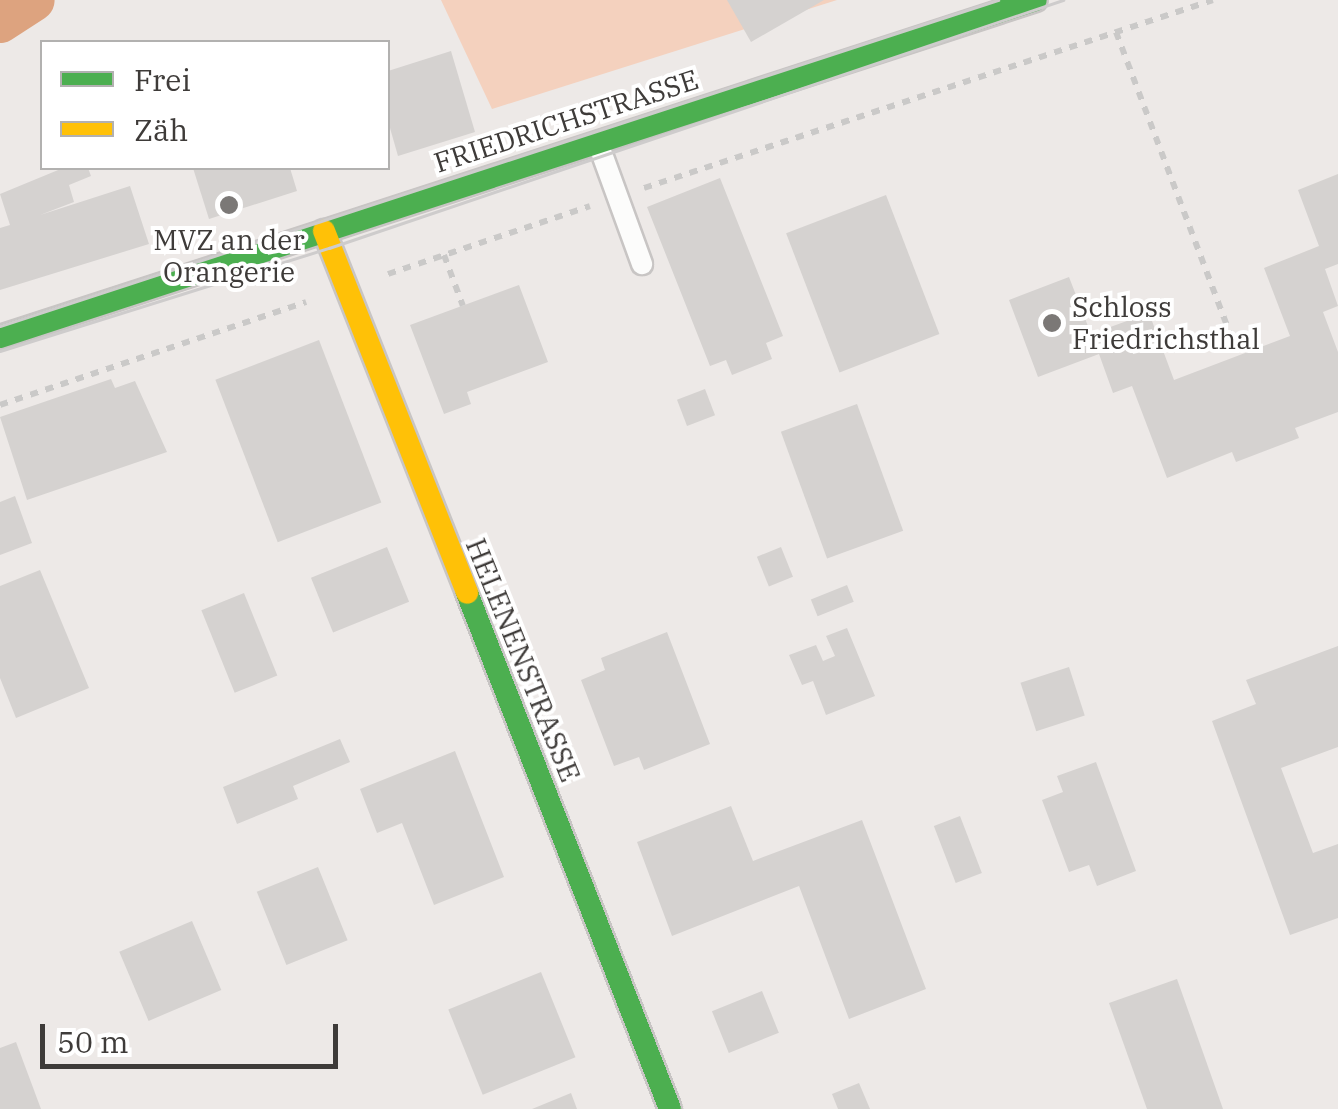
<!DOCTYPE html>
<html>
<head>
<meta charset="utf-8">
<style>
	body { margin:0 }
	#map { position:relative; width:1338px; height:1109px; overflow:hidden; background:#ede9e7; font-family:"IBM Plex Serif",serif }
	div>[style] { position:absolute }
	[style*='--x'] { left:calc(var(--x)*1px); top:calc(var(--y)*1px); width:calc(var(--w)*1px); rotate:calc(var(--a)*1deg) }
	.green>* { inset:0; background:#f4d1be }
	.canal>* { height:42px; margin:-21px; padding:0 21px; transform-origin:21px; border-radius:21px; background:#dda37f }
	.building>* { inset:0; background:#d5d2d0; transform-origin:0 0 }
	.path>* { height:6px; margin-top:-3px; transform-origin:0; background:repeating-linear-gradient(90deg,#cac9c8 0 8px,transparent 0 16px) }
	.roads { filter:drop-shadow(2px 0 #c8c5c4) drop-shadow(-2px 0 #c8c5c4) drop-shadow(0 2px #c8c5c4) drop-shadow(0 -2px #c8c5c4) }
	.lane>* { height:20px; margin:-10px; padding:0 10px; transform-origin:10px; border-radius:10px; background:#fcfcfb }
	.fast>* { height:22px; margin:-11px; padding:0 11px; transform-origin:11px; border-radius:11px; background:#4caf50 }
	.slow>* { height:22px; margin:-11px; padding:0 11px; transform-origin:11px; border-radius:11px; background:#ffc107 }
	.tram>* { height:2.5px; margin:-1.25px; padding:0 1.25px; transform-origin:1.25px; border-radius:1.25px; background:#cecccc }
	.dots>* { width:28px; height:28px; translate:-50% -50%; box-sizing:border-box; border:5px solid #fff; border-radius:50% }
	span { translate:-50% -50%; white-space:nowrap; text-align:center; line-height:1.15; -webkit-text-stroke:8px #fff; paint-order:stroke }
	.street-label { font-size:28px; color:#3e3b39 }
	.poi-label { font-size:28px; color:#3e3b39 }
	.left { translate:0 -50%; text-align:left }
	.legend { position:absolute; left:40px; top:40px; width:350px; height:130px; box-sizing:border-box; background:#fff; border:2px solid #b2b1b0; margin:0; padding:12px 18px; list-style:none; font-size:30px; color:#3e3b39 }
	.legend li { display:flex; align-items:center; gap:20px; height:50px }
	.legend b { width:50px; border:2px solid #b2b1b0 }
	.scale { position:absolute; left:40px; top:1024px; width:298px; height:45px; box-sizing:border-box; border:5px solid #3e3b39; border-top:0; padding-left:12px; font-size:30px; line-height:35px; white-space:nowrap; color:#3e3b39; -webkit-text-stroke:8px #fff; paint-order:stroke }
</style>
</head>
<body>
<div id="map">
	<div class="green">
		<div style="clip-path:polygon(441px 0,837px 0,492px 109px)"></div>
	</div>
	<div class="canal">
		<div style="--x:0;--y:22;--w:40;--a:-32.9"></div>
	</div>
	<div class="building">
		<div style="clip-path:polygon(727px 0,824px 0,751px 42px)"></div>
		<div style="clip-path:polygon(451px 51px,475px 132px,398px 156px,388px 121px,388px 71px)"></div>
		<div style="clip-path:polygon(63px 168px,88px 168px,91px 176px,69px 185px,74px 202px,40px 215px,130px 186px,149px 244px,0 290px,0 228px,10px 225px,0 194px)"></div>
		<div style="clip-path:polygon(193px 168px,290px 168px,297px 191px,209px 219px)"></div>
		<div style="clip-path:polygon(1338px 174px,1338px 264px,1325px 269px,1338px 306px,1323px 312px,1338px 352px,1338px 412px,1295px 428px,1299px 438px,1236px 462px,1232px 452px,1167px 478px,1132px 386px,1113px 393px,1099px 354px,1038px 377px,1009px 300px,1069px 277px,1091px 334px,1149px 313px,1174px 380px,1290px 336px,1264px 268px,1319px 246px,1298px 190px)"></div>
		<div style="clip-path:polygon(720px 178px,783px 336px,766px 343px,772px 359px,732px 375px,726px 360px,710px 366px,647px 207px)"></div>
		<div style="left:886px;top:195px;width:149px;height:107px;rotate:69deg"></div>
		<div style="clip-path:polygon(519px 285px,548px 362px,467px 392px,471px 404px,444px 414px,410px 325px)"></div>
		<div style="left:319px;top:340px;width:174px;height:111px;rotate:69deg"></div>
		<div style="clip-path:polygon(111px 379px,115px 388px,135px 381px,167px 452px,27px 500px,0 417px)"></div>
		<div style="left:705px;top:389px;width:28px;height:30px;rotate:69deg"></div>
		<div style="left:857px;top:404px;width:135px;height:81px;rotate:70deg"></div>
		<div style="clip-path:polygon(15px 496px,32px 543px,0 555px,0 502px)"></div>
		<div style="left:387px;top:547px;width:59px;height:82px;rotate:68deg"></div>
		<div style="left:781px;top:547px;width:32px;height:26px;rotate:68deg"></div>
		<div style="clip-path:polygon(40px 570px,89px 688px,16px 718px,0 678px,0 586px)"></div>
		<div style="left:847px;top:585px;width:18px;height:39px;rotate:68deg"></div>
		<div style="left:244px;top:593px;width:89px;height:46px;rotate:68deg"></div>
		<div style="clip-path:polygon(847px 628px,875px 696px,826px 715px,813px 681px,802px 685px,789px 655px,816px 645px,823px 661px,835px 656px,826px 636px)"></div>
		<div style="clip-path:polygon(667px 632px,710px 744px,644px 770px,639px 757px,614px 766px,581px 680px,605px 670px,601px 658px)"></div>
		<div style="clip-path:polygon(1338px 646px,1338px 747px,1281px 768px,1313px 853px,1338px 844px,1338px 918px,1290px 935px,1212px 721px,1256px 704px,1246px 680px)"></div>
		<div style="left:1069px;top:667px;width:51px;height:51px;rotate:72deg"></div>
		<div style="clip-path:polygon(340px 739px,350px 762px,293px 786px,298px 799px,237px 824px,223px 787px)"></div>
		<div style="clip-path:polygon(455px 751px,504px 877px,434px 905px,402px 823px,377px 833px,360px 789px)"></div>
		<div style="clip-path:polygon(1096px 762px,1136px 871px,1097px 886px,1089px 865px,1069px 872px,1042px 800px,1063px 792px,1057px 776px)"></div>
		<div style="clip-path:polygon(731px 806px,753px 861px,862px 820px,926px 989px,849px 1019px,799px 886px,672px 936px,637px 842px)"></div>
		<div style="left:960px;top:816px;width:61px;height:28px;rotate:69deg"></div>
		<div style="left:318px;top:867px;width:79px;height:66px;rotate:68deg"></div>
		<div style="left:192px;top:921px;width:75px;height:79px;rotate:67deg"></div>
		<div style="left:541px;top:972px;width:92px;height:100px;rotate:68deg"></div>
		<div style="clip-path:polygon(1177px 979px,1223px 1109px,1147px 1109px,1109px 1003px)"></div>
		<div style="left:762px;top:991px;width:45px;height:54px;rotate:68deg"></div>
		<div style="clip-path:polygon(16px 1042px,41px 1109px,0 1109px,0 1048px)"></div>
		<div style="clip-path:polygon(859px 1083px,870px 1109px,838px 1109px,832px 1094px)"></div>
		<div style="clip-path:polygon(571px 1093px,577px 1109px,532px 1109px)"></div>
	</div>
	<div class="path">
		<div style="--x:1116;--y:32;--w:342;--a:69.3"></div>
		<div style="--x:644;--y:188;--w:599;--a:-18.28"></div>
		<div style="--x:444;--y:255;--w:54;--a:69.6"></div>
		<div style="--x:388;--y:274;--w:213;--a:-18.6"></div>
		<div style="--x:0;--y:405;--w:323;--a:-18.6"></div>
	</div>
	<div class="roads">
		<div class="lane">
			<div style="--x:598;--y:143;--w:129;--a:70"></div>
		</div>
		<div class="fast">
			<div style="--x:0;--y:337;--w:1089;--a:-18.02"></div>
			<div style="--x:467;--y:593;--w:554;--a:68.52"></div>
		</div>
		<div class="slow">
			<div style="--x:324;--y:231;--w:389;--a:68.4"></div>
		</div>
	</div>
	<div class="tram">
		<div style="--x:0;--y:326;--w:1050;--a:-18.09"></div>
		<div style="--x:0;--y:351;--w:345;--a:-17.4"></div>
		<div style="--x:329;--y:248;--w:775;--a:-18.67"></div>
	</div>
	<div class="dots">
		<div style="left:229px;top:205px;background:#7b7876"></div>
		<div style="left:1052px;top:323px;background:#7b7876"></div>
	</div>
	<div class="street-label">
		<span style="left:566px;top:121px;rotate:-18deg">FRIEDRICHSTRASSE</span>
		<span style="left:523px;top:660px;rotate:68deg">HELENENSTRASSE</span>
	</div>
	<div class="poi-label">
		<span style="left:229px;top:256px">MVZ an der<br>Orangerie</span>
		<span class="left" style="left:1072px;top:323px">Schloss<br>Friedrichsthal</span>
	</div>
	<ul class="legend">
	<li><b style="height:12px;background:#4caf50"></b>Frei</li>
	<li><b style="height:12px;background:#ffc107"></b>Zäh</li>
	</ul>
	<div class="scale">50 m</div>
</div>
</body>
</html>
